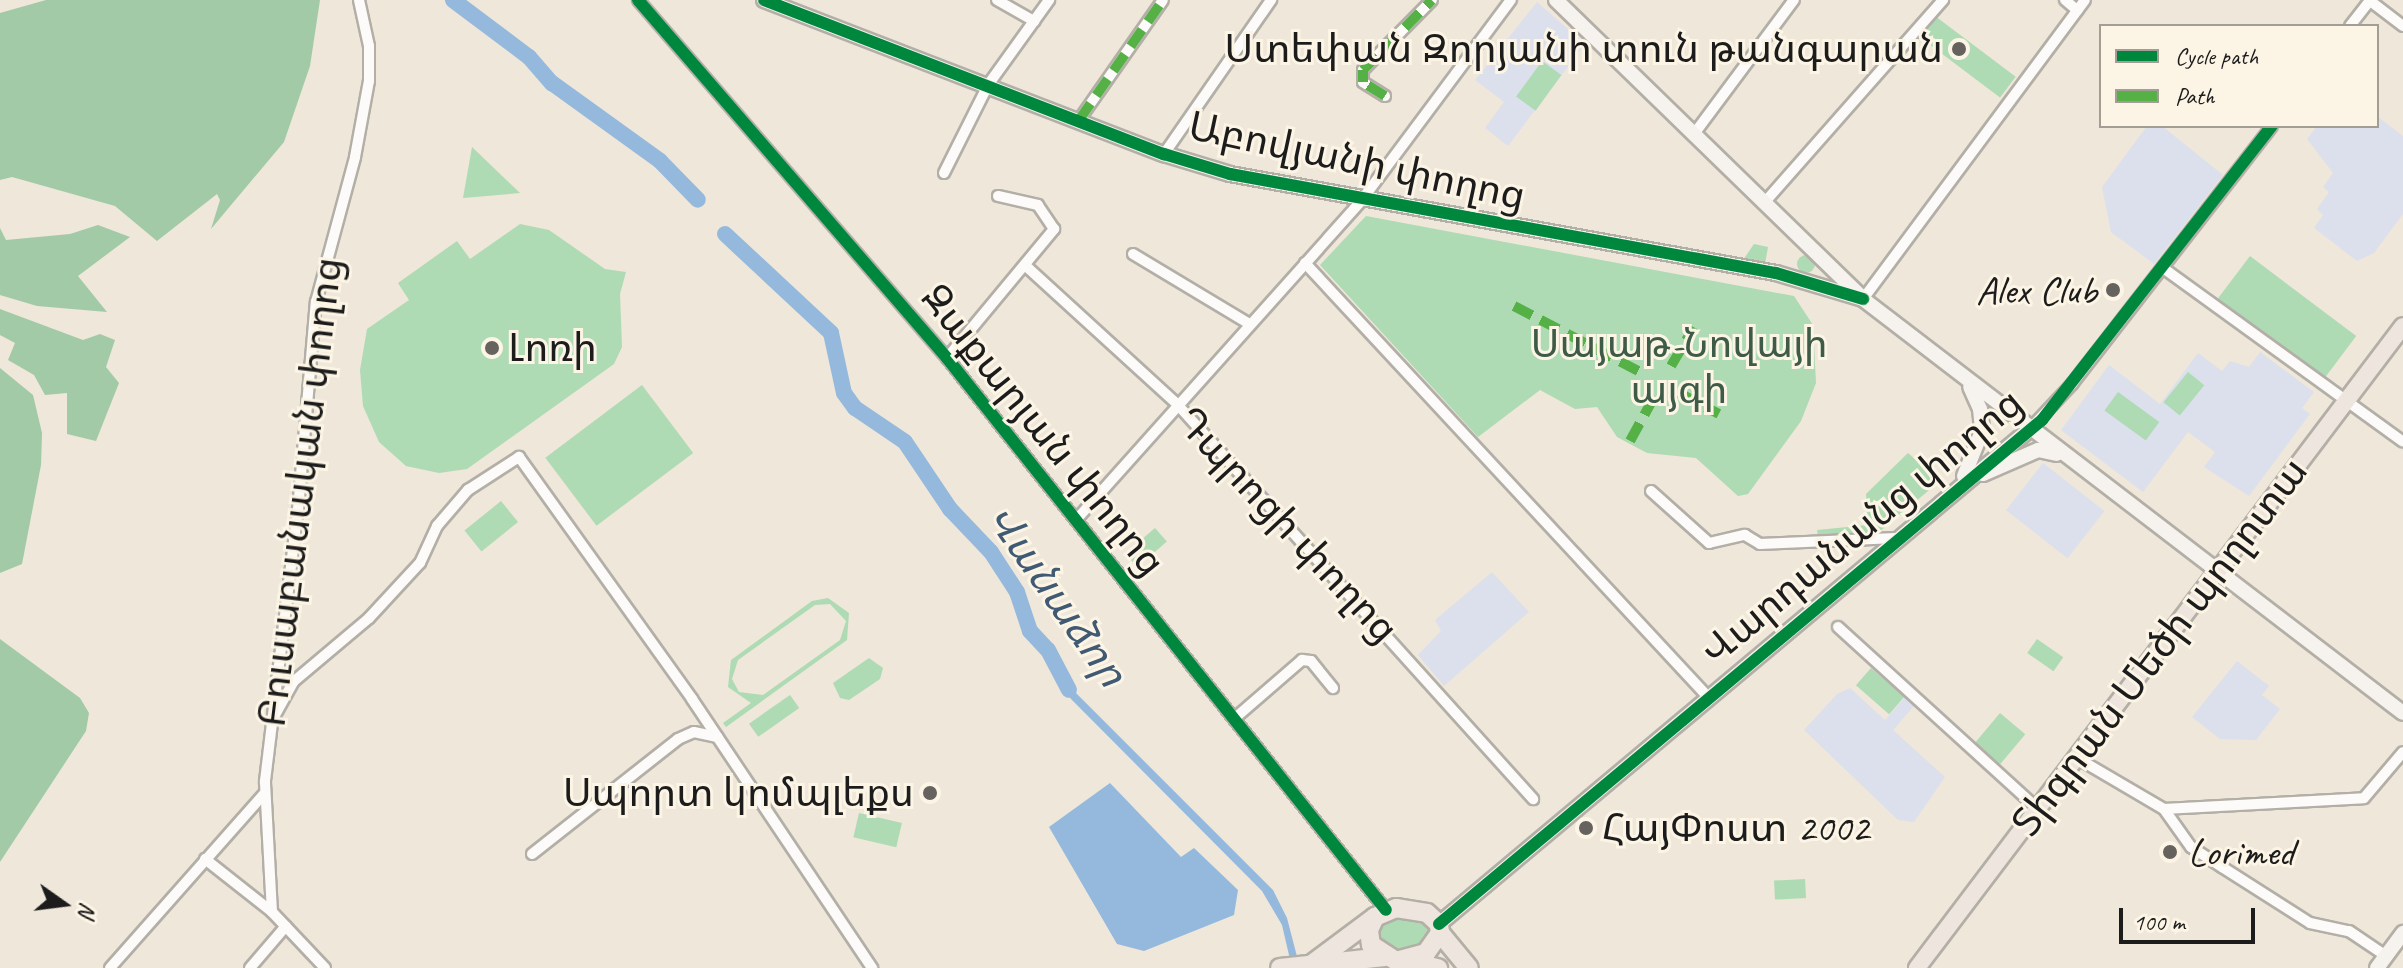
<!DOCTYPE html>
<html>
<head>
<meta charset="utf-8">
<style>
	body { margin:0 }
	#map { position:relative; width:2403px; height:968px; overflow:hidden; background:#eee7da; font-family:Caveat,"Noto Sans Armenian",sans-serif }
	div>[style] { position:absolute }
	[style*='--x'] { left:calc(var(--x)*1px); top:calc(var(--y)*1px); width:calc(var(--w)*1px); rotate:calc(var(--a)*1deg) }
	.built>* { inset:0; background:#dce0ec; transform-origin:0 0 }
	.green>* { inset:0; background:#aedab4; transform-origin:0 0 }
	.round { border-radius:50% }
	.forest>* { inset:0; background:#a2caa7 }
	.water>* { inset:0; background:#95b9dc }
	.river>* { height:16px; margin:-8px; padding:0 8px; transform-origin:8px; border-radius:8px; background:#95b9dc }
	.roads { filter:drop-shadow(2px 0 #b3afa7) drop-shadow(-2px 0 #b3afa7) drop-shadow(0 2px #b3afa7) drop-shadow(0 -2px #b3afa7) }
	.street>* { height:10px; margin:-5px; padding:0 5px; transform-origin:5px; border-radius:5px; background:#fcfbf9 }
	.secondary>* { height:14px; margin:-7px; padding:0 7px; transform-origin:7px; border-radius:7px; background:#f6f3ee }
	.primary>* { height:16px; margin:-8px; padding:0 8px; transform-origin:8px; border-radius:8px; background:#eee6de }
	.highway>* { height:18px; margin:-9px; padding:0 9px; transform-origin:9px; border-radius:9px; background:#eee6de }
	.quiet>* { height:10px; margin-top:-5px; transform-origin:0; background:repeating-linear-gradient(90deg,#55b145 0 20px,transparent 0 30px) }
	.cycleway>* { height:12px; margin:-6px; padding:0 6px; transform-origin:6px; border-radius:6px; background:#00873e }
	.dots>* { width:22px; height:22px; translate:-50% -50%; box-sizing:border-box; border:4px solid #fcf5e5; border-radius:50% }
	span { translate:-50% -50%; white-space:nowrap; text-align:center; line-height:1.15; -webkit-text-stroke:6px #fcf5e5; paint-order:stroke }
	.poi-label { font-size:40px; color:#1c1c1c }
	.right { translate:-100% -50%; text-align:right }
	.left { translate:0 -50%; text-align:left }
	.street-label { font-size:40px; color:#1c1c1c }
	.park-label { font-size:40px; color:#3d5b46 }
	.water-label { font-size:42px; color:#415a73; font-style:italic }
	.legend { position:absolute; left:2099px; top:24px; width:280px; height:104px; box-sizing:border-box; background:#fcf5e5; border:2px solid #a29e95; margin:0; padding:10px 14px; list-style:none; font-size:24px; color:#1c1c1c }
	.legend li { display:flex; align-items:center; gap:16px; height:40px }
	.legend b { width:40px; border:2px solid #a29e95 }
	.north { position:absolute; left:24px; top:864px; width:80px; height:80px; -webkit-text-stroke:6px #fcf5e5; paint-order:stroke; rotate:104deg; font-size:22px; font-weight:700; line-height:32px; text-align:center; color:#1c1c1c }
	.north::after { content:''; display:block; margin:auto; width:28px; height:36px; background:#1c1c1c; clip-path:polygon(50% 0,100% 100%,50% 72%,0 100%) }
	.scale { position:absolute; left:2119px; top:908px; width:136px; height:36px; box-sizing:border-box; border:4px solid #1c1c1c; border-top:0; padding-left:10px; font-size:24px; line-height:28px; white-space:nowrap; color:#1c1c1c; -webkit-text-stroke:6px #fcf5e5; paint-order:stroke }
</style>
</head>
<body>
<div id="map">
	<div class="built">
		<div style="clip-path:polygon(1537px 2px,1585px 44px,1508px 146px,1485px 128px,1504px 102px,1475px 80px)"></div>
		<div style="clip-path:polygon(2377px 116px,2403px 136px,2403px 214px,2374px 253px,2357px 261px,2314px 228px,2323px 215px,2317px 209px,2329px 192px,2323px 187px,2333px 173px,2307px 139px,2317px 126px,2377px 126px)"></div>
		<div style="clip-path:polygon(2147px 126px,2162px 126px,2223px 175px,2154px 264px,2111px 232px,2102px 187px)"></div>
		<div style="clip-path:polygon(2260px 352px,2314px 392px,2302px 408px,2310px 414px,2249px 496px,2204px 467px,2215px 452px,2188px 432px,2143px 492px,2061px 430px,2109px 365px,2160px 404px,2198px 353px,2222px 371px,2230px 361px,2249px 367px)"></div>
		<div style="left:2043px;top:463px;width:78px;height:60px;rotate:38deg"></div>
		<div style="clip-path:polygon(1492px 572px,1529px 612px,1444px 686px,1418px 655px,1441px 631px,1435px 620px)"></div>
		<div style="clip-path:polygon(2237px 661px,2269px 686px,2262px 695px,2280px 709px,2256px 740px,2220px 739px,2192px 717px)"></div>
		<div style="clip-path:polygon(1850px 688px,1885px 720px,1905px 697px,1914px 706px,1893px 730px,1945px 777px,1914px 822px,1898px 820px,1804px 730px,1837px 694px)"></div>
	</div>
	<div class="green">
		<div style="left:1935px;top:16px;width:101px;height:26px;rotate:37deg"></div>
		<div style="left:1542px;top:61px;width:24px;height:44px;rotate:36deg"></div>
		<div style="clip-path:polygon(472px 147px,520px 193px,463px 198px)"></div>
		<div style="clip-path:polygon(1366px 216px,1794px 296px,1813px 325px,1816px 383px,1801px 421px,1748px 494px,1738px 496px,1696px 458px,1647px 453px,1617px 437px,1597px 407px,1575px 409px,1540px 390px,1478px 437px,1320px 265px)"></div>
		<div style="clip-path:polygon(520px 224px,549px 230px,605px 269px,626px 272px,620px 294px,622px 347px,614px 364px,467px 469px,439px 473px,406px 466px,379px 442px,363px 406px,360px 370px,367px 329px,409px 300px,398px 283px,457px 241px,470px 259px)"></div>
		<div style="clip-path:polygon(1754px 244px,1768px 247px,1765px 264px,1743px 260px)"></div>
		<div class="round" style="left:1797px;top:255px;width:18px;height:18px"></div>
		<div style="left:2250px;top:256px;width:133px;height:59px;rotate:37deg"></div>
		<div style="left:2188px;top:372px;width:21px;height:39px;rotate:39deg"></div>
		<div style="left:642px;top:385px;width:85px;height:121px;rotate:53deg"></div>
		<div style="left:2118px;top:392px;width:51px;height:23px;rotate:36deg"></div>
		<div style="clip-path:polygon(1908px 453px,1940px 481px,1879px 532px,1818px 537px,1817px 530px,1868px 525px,1866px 494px)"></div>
		<div style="left:501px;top:501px;width:27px;height:47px;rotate:51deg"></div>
		<div style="left:1155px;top:528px;width:18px;height:39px;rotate:49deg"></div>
		<div style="clip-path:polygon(evenodd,828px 598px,849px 613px,847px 640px,726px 727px,723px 723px,751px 703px,728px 687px,731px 660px,812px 601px,828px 598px,830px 604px,846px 621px,840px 640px,763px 695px,739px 692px,732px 679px,738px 660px,815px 605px,830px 604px)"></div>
		<div style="left:2037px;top:639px;width:32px;height:17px;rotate:35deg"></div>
		<div style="clip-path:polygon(869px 658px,883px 668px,880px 679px,849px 700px,840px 698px,833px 683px)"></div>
		<div style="left:1871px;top:668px;width:44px;height:23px;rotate:41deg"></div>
		<div style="left:790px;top:695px;width:16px;height:50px;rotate:55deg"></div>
		<div style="left:2000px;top:713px;width:33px;height:41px;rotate:40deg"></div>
		<div style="left:859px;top:813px;width:44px;height:25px;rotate:13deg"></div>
		<div style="left:1805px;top:879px;width:19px;height:31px;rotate:87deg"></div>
		<div style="clip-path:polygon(1393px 915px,1426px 921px,1431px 926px,1431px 942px,1401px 952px,1378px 945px,1377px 926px)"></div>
	</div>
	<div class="forest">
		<div style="clip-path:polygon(46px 0,320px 0,310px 66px,284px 142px,211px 229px,220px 200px,217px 194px,157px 241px,115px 206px,12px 177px,0 180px,0 13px)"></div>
		<div style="clip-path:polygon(98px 225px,130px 237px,78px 276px,107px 312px,37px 306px,0 295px,0 228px,6px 240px,70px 234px)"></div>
		<div style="clip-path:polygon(0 309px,83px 340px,100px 334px,115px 340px,106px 367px,119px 383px,96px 441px,67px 434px,67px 393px,45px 395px,34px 375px,8px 360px,15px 343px,0 335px)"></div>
		<div style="clip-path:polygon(0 368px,33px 395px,42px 433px,41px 465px,22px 564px,0 573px)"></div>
		<div style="clip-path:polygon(0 639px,80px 698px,89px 713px,86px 731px,0 862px)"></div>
	</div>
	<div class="water">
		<div style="clip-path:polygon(1057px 674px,1273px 890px,1287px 918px,1300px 968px,1292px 968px,1282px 925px,1262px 891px,1071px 699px)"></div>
		<div style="clip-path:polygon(1110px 783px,1181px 857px,1194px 848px,1238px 890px,1234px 915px,1144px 951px,1117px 944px,1049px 827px)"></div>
	</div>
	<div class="river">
		<div style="--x:453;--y:0;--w:95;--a:36.9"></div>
		<div style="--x:529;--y:57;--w:35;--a:49"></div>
		<div style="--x:552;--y:83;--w:133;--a:35.8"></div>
		<div style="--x:660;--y:161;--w:54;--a:45.7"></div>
		<div style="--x:725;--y:234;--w:145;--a:43"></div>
		<div style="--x:831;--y:333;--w:61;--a:77.8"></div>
		<div style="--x:844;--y:393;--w:19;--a:54"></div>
		<div style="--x:855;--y:408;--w:60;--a:34.2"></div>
		<div style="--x:905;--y:442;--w:81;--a:56.1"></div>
		<div style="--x:950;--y:509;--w:59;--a:46.4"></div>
		<div style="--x:991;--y:552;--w:48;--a:57"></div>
		<div style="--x:1017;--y:592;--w:41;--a:71.6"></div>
		<div style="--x:1030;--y:631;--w:26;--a:47"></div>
		<div style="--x:1048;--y:650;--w:45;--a:62.3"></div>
	</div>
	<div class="roads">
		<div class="street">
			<div style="--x:638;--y:0;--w:473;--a:49.2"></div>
			<div style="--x:947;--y:358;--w:705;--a:51.51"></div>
			<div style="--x:997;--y:0;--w:43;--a:29.6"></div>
			<div style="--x:2065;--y:0;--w:16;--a:40"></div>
			<div style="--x:2369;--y:0;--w:43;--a:37.4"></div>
			<div style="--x:2350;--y:26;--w:33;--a:-52"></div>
			<div style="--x:1385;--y:96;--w:26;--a:-148"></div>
			<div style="--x:1363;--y:82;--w:12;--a:-90"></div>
			<div style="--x:1363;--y:70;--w:98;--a:-45.4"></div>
			<div style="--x:1079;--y:120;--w:146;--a:-55"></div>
			<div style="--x:1694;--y:134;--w:167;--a:-53.3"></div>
			<div style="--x:1164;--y:154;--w:188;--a:-55.2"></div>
			<div style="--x:944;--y:173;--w:98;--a:-63.4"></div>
			<div style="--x:988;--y:85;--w:105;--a:-54.3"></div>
			<div style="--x:1764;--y:203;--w:271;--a:-48.6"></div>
			<div style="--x:1133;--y:254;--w:134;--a:31"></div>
			<div style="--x:1305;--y:263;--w:594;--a:47.12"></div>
			<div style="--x:1027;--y:267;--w:203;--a:42.4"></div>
			<div style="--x:1177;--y:404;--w:532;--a:47.97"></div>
			<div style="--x:2163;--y:268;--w:296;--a:35.9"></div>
			<div style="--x:1863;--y:299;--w:372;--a:-53.4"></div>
			<div style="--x:947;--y:358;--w:168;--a:-50.3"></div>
			<div style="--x:1054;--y:229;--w:29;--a:-124"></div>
			<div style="--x:1038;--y:205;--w:41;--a:-167.3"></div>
			<div style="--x:2029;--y:430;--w:63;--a:-46.9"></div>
			<div style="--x:2072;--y:384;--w:326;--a:-52.2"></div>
			<div style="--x:1651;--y:491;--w:78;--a:41.9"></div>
			<div style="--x:1709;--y:543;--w:37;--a:-13"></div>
			<div style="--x:1745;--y:535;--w:17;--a:31"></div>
			<div style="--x:1760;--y:544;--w:136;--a:-2.5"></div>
			<div style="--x:1076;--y:520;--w:428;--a:-48.2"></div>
			<div style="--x:1361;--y:201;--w:251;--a:-53.3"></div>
			<div style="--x:1838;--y:627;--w:270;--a:42.3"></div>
			<div style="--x:275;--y:715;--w:38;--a:-61"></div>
			<div style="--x:293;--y:682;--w:99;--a:-40.1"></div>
			<div style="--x:369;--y:618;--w:75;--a:-47.2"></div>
			<div style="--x:420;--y:563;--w:41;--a:-65.3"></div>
			<div style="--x:437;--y:526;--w:48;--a:-49.3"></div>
			<div style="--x:468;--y:490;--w:61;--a:-32.9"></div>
			<div style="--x:519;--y:457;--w:297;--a:54.4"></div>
			<div style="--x:692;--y:699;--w:324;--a:56.2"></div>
			<div style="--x:1235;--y:718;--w:89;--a:-40.9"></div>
			<div style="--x:1302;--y:660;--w:9;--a:6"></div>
			<div style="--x:1311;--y:661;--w:35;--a:51"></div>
			<div style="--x:2077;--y:758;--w:101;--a:30.4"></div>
			<div style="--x:2164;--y:809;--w:47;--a:54.6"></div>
			<div style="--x:2191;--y:847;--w:37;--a:33"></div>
			<div style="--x:2222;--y:867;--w:104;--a:32.5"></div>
			<div style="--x:2310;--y:923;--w:40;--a:12"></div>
			<div style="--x:2349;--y:931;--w:45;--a:34"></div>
			<div style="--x:2164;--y:809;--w:200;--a:-3.1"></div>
			<div style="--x:2364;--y:798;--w:60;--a:-49.7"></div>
			<div style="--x:532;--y:854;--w:186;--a:-38.2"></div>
			<div style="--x:678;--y:739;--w:17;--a:-24"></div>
			<div style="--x:694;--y:732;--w:24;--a:12"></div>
			<div style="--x:205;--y:859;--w:85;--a:38.3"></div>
			<div style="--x:110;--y:968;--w:234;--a:-48.5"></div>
			<div style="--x:250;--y:968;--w:55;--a:-49.4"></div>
			<div style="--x:325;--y:968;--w:77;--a:-133.4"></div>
			<div style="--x:272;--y:912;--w:131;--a:-93.1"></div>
			<div style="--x:265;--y:781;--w:273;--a:-83.1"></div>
			<div style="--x:298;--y:510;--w:209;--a:-85.1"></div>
			<div style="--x:316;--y:302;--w:150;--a:-74.9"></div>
			<div style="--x:355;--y:157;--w:77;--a:-79.6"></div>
			<div style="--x:369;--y:81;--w:35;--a:-90"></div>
			<div style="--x:369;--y:46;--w:47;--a:-102.3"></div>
		</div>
		<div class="secondary">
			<div style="--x:764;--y:0;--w:429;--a:21.1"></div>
			<div style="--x:1164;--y:154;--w:69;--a:16.9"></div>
			<div style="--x:1230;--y:174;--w:555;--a:10.28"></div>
			<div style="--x:1776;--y:273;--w:91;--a:16.6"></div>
			<div style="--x:1556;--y:0;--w:429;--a:44.2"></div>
			<div style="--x:1863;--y:299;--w:680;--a:37.48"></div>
			<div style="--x:1983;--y:474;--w:60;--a:-23.6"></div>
			<div style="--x:2038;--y:450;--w:19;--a:12"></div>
			<div style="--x:1964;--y:476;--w:48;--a:-68.2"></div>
			<div style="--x:1982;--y:431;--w:22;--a:-95"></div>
			<div style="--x:1980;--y:409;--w:24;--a:-114"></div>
			<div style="--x:1439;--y:924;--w:770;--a:-39.94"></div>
			<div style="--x:2377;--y:968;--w:44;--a:-53.4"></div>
		</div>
		<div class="primary">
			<div style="--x:1917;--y:968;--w:805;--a:-52.87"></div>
		</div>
		<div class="highway">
			<div style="--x:1440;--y:933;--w:45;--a:50.4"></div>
			<div style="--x:1407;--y:961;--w:32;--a:13"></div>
			<div style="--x:1312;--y:964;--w:79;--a:-36.7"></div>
			<div style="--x:1375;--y:917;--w:23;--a:-23"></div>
			<div style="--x:1396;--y:908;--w:31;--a:9"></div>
			<div style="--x:1427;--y:913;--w:16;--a:43"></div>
			<div style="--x:1439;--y:924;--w:9;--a:84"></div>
			<div style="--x:1440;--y:933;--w:24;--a:125"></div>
			<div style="--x:1426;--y:953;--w:31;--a:165"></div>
			<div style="--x:1396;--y:961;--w:30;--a:-147"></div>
			<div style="--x:1371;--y:945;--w:15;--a:-98"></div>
			<div style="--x:1369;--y:930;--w:14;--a:-65"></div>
			<div style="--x:1280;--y:968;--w:105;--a:-6"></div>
		</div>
	</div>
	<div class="quiet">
		<div style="--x:1385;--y:96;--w:26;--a:-148"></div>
		<div style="--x:1363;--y:82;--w:12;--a:-90"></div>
		<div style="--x:1363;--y:70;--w:98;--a:-45.4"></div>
		<div style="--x:1079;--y:120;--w:146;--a:-55"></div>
		<div style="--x:1514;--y:306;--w:147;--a:27.6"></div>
		<div style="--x:1671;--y:366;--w:45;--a:-59.5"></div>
		<div style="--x:1679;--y:393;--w:45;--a:27.7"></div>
		<div style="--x:1630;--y:441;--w:46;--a:-61.2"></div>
	</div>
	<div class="cycleway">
		<div style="--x:638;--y:0;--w:473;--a:49.2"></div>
		<div style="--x:947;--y:358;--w:705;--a:51.51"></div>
		<div style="--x:764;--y:0;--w:429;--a:21.1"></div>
		<div style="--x:1164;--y:154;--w:69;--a:16.9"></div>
		<div style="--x:1230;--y:174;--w:555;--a:10.28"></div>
		<div style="--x:1776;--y:273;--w:91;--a:16.6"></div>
		<div style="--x:1439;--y:924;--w:786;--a:-39.89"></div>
		<div style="--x:2042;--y:420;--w:373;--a:-52"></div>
	</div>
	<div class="dots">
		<div style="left:1959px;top:49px;background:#66635e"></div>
		<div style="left:2113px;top:290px;background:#66635e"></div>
		<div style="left:492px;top:348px;background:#66635e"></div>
		<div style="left:930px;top:793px;background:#66635e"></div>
		<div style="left:1586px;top:828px;background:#66635e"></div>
		<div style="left:2170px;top:852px;background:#66635e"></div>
	</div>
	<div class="poi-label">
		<span class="right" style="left:1943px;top:49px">Ստեփան Զորյանի տուն թանգարան</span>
		<span class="right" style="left:2097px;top:290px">Alex Club</span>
		<span class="left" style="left:508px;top:348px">Լոռի</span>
		<span class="right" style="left:914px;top:793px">Սպորտ կոմպլեքս</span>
		<span class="left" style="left:1602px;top:828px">ՀայՓոստ 2002</span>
		<span class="left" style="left:2188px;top:852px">Lorimed</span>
	</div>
	<div class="street-label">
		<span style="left:1357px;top:161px;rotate:12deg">Աբովյանի փողոց</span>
		<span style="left:1043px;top:430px;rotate:51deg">Զաքարյան փողոց</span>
		<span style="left:300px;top:492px;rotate:-83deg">Բուսաբանական փողոց</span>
		<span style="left:1287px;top:525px;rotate:47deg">Դպրոցի փողոց</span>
		<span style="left:1862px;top:527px;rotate:-40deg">Վարդանանց փողոց</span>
		<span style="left:2160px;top:647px;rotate:-53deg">Տիգրան Մեծի պողոտա</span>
	</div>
	<div class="park-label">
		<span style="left:1679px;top:367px">Սայաթ-Նովայի<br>այգի</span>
	</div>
	<div class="water-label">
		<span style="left:1056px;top:596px;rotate:55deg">Վանաձոր</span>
	</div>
	<ul class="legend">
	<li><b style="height:10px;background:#00873e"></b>Cycle path</li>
	<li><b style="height:10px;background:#55b145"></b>Path</li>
	</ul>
	<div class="north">N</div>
	<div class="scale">100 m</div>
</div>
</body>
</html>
